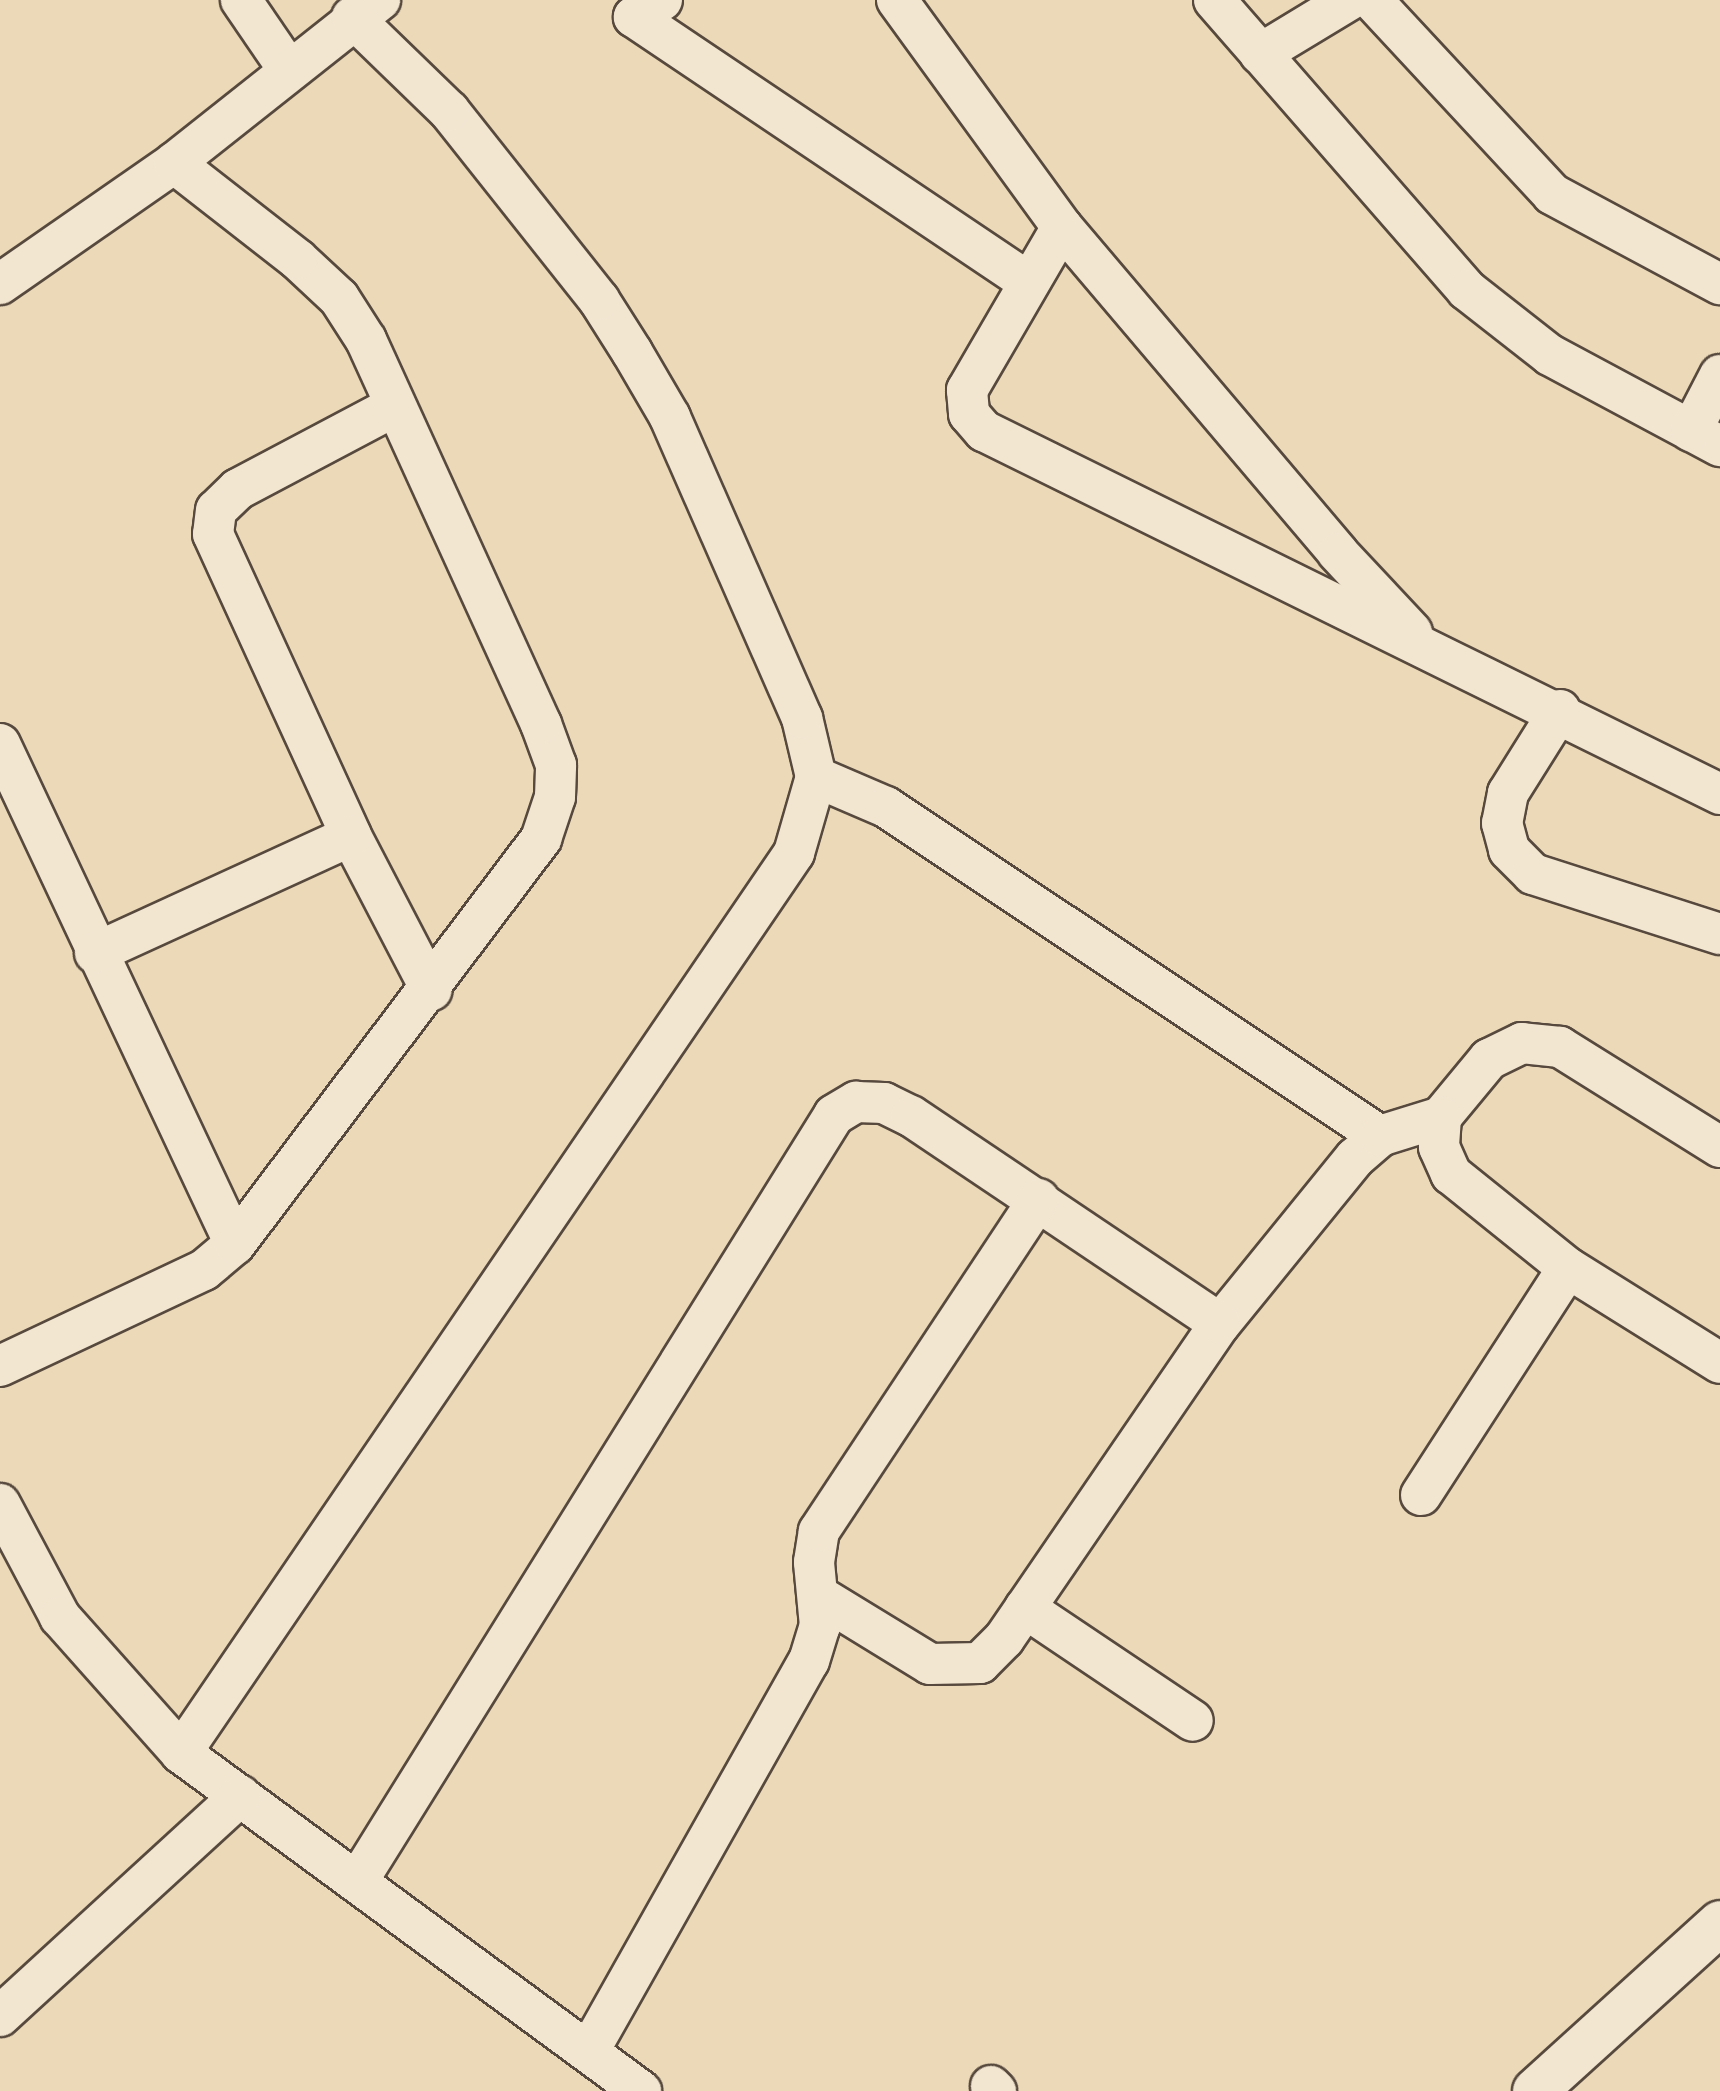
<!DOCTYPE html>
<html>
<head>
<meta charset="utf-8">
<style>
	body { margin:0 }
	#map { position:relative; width:1720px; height:2091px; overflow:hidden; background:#ebd9b8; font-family:"Libre Caslon Text",serif }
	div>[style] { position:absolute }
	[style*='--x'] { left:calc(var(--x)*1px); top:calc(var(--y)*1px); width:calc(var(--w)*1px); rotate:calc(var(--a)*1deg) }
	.roads { filter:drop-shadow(2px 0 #57493d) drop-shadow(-2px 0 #57493d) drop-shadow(0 2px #57493d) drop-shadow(0 -2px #57493d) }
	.minor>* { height:40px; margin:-20px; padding:0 20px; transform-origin:20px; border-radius:20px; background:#f2e6d1 }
	.tertiary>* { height:44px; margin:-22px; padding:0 22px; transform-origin:22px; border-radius:22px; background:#f2e6d1 }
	span { translate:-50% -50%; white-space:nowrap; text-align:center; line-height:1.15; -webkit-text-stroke:7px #f2e6d1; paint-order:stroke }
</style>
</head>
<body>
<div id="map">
	<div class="roads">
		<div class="minor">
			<div style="--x:241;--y:0;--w:83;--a:55.7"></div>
			<div style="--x:662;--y:0;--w:33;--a:149"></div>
			<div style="--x:634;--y:17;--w:472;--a:33.9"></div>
			<div style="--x:897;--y:0;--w:281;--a:54"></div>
			<div style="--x:1062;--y:227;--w:427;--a:49.7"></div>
			<div style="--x:1338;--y:553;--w:108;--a:46.9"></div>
			<div style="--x:1214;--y:0;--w:385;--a:48.9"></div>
			<div style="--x:1467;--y:290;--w:105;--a:38.1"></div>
			<div style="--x:1550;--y:355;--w:193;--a:28.2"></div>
			<div style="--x:1372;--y:0;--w:265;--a:47.1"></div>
			<div style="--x:1552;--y:194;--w:191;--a:28.2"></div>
			<div style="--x:1260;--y:54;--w:104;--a:-31.2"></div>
			<div style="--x:1062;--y:227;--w:189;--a:120.2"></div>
			<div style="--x:967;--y:390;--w:24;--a:85"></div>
			<div style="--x:969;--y:414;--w:23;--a:49"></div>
			<div style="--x:984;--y:431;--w:821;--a:26.25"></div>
			<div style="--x:0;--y:284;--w:212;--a:-34.8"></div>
			<div style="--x:174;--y:163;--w:263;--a:-38.4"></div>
			<div style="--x:395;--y:406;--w:178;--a:152.1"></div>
			<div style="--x:238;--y:489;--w:30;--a:136"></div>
			<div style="--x:216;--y:510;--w:24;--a:97"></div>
			<div style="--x:213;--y:534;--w:332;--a:65.4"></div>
			<div style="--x:351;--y:836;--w:174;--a:62.5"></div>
			<div style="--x:1691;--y:431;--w:63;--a:-62.6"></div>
			<div style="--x:1560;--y:710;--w:98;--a:122.1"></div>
			<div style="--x:1508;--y:793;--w:31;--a:101"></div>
			<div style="--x:1502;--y:823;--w:28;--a:75"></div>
			<div style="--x:1509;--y:850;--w:34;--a:45"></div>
			<div style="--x:1533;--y:874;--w:196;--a:17.8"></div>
			<div style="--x:0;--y:744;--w:552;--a:64.83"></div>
			<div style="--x:816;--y:777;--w:76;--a:23.2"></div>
			<div style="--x:886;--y:807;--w:594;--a:33.66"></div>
			<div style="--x:95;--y:953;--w:281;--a:-24.6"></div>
			<div style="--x:1720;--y:1147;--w:189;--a:-148"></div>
			<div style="--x:1560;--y:1047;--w:38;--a:-174"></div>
			<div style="--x:1522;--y:1043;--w:37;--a:154"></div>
			<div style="--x:1489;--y:1059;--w:75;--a:129.6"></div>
			<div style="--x:1441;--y:1117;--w:30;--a:94"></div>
			<div style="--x:1439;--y:1147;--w:30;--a:66"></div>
			<div style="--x:1451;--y:1174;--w:150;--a:38.8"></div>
			<div style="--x:1568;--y:1268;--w:179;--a:32"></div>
			<div style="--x:0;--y:1366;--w:225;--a:-25.2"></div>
			<div style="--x:204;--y:1270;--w:40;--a:-40"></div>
			<div style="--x:235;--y:1244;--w:508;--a:-52.93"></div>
			<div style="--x:541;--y:839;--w:44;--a:-71.6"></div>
			<div style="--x:555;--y:797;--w:32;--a:-88"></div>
			<div style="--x:556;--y:765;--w:44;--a:-110.1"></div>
			<div style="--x:541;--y:724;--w:422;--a:-114.5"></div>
			<div style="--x:366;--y:340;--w:50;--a:-122.7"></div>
			<div style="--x:339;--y:298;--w:57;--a:-137.1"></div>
			<div style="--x:297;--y:259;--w:156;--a:-142"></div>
			<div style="--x:1421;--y:1495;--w:270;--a:-57.1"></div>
			<div style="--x:0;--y:1504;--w:128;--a:62"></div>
			<div style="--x:60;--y:1617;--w:182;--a:48.3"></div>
			<div style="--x:181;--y:1753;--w:571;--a:36.31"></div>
			<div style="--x:819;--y:1596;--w:130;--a:31.5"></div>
			<div style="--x:930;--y:1664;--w:50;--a:-1.1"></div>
			<div style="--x:980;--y:1663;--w:34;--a:-45"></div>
			<div style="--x:1004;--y:1639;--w:382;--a:-55.6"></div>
			<div style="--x:1220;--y:1324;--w:214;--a:-50.9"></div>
			<div style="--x:1355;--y:1158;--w:33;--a:-41"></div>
			<div style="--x:1380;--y:1136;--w:64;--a:-17.3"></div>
			<div style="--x:1025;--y:1608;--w:202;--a:33.9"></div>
			<div style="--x:181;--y:1753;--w:1089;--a:-55.74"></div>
			<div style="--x:794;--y:853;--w:79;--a:-73.9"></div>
			<div style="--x:816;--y:777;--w:61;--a:-103.3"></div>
			<div style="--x:802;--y:718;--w:329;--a:-113.7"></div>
			<div style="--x:670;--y:417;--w:75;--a:-120.3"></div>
			<div style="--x:632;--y:352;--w:62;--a:-122.4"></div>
			<div style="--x:599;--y:300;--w:241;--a:-128.4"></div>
			<div style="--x:449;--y:111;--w:135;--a:-135.9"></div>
			<div style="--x:357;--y:1882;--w:903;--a:-58.12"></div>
			<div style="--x:834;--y:1115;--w:26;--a:-31"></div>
			<div style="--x:856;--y:1102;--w:28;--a:2"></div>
			<div style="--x:884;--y:1103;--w:30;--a:26"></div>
			<div style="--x:911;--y:1116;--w:372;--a:33.9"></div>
			<div style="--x:0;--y:2016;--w:326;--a:-42.5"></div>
			<div style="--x:590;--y:2049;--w:446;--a:-60.6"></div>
			<div style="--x:809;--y:1661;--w:37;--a:-73"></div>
			<div style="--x:820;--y:1626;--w:64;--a:-95.4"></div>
			<div style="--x:814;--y:1562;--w:31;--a:-81"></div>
			<div style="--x:819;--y:1531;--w:398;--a:-56.5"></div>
			<div style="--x:991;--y:2086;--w:7;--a:45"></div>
		</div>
		<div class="tertiary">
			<div style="--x:1535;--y:2091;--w:250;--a:-42.2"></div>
		</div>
	</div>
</div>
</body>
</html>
